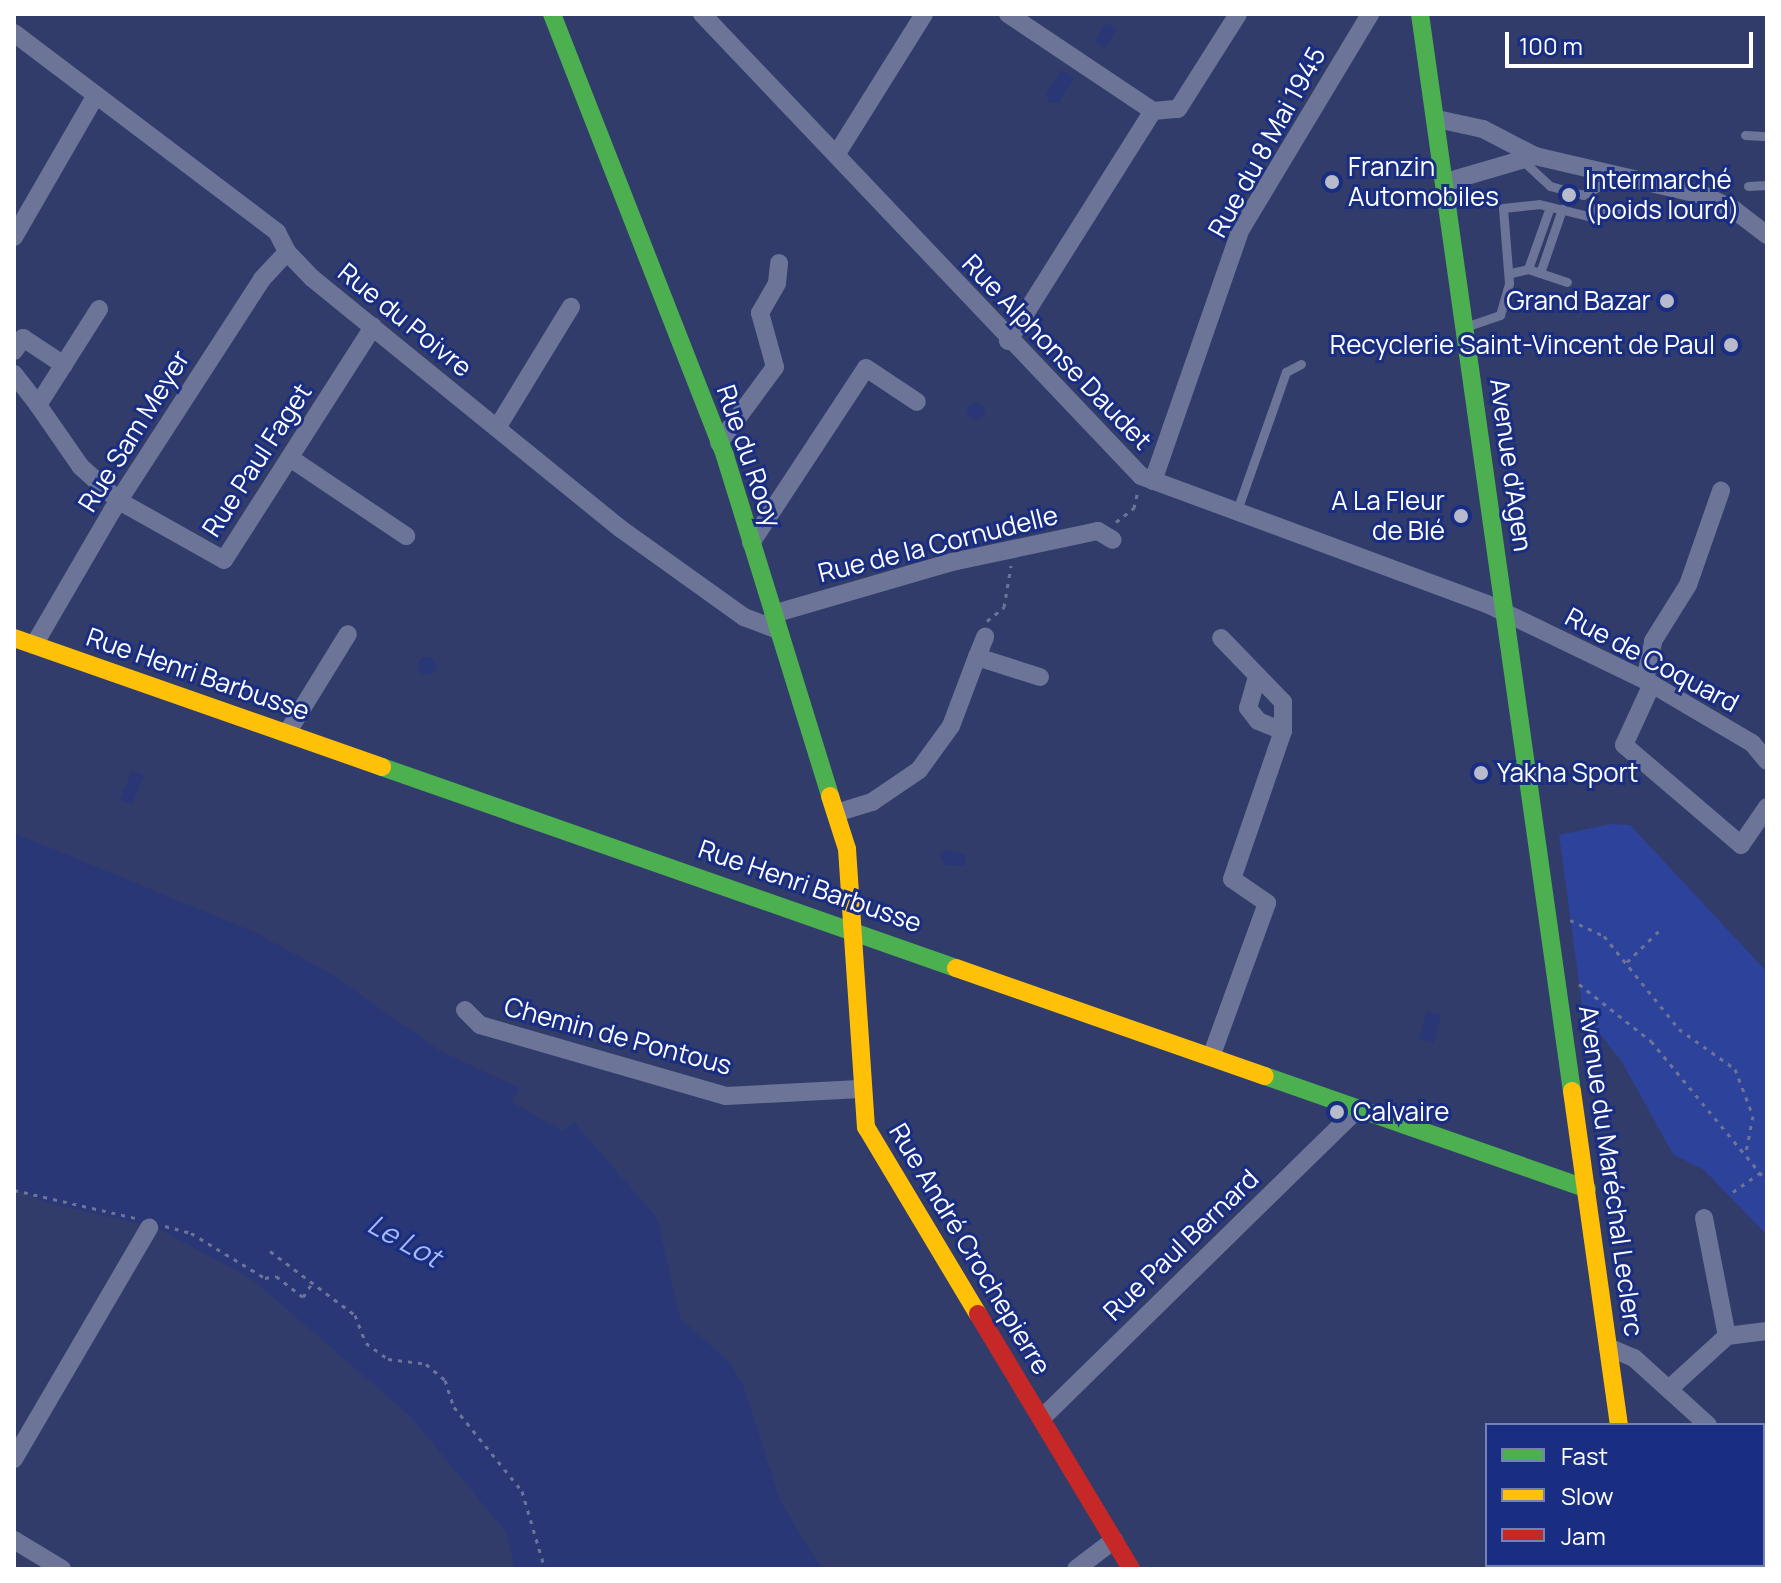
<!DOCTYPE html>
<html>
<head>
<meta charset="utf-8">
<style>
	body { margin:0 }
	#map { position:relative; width:1781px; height:1583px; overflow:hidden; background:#313c6a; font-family:Manrope,sans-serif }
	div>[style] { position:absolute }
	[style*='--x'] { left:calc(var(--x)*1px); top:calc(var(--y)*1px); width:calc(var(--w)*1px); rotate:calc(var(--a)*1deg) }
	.green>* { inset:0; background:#2d429a }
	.water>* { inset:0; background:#293777; transform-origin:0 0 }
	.round { border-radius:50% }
	.path>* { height:3px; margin-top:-1.5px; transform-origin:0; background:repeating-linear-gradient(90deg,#6c7598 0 4px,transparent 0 10px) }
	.lane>* { height:9px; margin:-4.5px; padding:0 4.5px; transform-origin:4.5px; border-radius:4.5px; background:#6c7598 }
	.street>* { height:18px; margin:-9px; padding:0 9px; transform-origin:9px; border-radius:9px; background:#6c7598 }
	.fast>* { height:18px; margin:-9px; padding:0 9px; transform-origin:9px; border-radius:9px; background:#4caf50 }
	.slow>* { height:18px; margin:-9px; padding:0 9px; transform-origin:9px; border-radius:9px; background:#ffc107 }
	.jam>* { height:18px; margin:-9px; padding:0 9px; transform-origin:9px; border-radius:9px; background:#c62828 }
	.dots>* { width:22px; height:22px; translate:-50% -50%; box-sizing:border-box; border:4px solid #192d82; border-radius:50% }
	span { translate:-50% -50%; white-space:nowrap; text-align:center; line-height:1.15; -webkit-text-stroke:6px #192d82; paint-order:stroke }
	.street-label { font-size:26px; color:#fff }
	.poi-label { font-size:26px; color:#fff }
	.left { translate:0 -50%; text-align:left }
	.right { translate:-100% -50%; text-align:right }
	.water-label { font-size:28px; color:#a8b8f3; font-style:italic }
	.frame { position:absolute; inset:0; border:16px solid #fff; pointer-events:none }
	.legend { position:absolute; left:1485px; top:1423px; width:280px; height:144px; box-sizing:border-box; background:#192d82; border:2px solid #7581b4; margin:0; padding:10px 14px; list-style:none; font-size:24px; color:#fff }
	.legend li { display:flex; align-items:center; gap:16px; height:40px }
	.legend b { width:40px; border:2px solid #7581b4 }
	.scale { position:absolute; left:1505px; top:32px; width:248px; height:36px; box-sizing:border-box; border:4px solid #fff; border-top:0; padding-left:10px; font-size:24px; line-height:28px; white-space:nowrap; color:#fff; -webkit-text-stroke:6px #192d82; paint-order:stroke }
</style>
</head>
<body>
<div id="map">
	<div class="green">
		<div style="clip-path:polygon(1610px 824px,1630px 825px,1767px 972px,1767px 1235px,1704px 1170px,1673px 1154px,1622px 1062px,1583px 1012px,1559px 835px)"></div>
	</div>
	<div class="water">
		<div style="left:1106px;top:23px;width:12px;height:22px;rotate:31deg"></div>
		<div style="clip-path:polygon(1061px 70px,1074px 78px,1059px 103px,1050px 103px,1046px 95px)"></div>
		<div class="round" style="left:967px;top:402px;width:18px;height:18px"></div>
		<div class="round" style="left:418px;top:657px;width:18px;height:18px"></div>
		<div style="left:132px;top:771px;width:13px;height:31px;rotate:23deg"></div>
		<div style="clip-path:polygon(14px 833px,252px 931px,331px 974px,440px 1051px,519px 1088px,512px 1102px,562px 1131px,575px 1123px,657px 1218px,680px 1318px,730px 1363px,743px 1385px,781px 1503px,822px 1569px,515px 1569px,506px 1532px,410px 1416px,252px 1279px,155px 1227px,47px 1203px,14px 1188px)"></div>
		<div style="clip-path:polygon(950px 850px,966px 855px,966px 866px,944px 865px,940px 853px)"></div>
		<div style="left:1427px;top:1011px;width:15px;height:29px;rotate:16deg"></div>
	</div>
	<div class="path">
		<div style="--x:1116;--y:522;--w:23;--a:-38"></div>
		<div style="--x:1134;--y:508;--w:17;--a:-77"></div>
		<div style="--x:987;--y:621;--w:22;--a:-39"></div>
		<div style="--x:1004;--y:607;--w:42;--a:-80.3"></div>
		<div style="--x:1570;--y:920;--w:38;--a:25"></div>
		<div style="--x:1604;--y:936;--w:119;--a:51.1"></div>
		<div style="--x:1679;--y:1029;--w:69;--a:35.5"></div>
		<div style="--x:1735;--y:1069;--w:50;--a:69"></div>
		<div style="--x:1753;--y:1116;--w:37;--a:101"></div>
		<div style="--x:1627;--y:962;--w:50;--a:-44.2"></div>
		<div style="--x:1579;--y:984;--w:92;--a:38.4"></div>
		<div style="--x:1651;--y:1041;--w:182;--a:50.4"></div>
		<div style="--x:14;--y:1190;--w:124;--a:13"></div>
		<div style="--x:1733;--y:1192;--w:42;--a:-35.2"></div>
		<div style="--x:165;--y:1226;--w:27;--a:15"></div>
		<div style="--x:191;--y:1233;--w:87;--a:31.3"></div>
		<div style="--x:265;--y:1278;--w:11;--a:-10"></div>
		<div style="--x:276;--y:1276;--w:34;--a:38"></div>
		<div style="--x:303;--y:1297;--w:17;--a:-57"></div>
		<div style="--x:270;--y:1251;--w:106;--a:37"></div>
		<div style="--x:355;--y:1315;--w:30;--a:69"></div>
		<div style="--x:366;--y:1343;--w:27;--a:36"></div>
		<div style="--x:388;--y:1359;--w:38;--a:7"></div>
		<div style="--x:426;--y:1364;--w:25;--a:40"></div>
		<div style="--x:445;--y:1380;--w:28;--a:72"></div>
		<div style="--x:454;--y:1407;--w:108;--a:51"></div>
		<div style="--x:522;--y:1491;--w:81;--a:73.6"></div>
	</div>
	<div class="lane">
		<div style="--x:1745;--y:135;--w:22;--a:3"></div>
		<div style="--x:1521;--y:159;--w:40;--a:43"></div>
		<div style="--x:1550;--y:186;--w:34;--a:15"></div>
		<div style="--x:1583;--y:195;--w:39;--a:-29"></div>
		<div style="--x:1748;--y:186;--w:19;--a:-3"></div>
		<div style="--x:1528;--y:269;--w:66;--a:-70.5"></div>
		<div style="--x:1511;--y:273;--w:17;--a:-13"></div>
		<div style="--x:1528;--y:269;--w:41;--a:18.4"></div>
		<div style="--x:1540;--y:273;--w:68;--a:-71"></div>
		<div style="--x:1468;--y:326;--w:34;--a:-19"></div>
		<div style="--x:1500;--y:315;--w:33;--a:-74"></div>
		<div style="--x:1509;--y:283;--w:75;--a:-94.6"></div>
		<div style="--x:1503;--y:208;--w:36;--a:-6"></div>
		<div style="--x:1539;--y:204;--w:50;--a:13.8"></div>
		<div style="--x:1588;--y:216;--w:9;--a:-58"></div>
		<div style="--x:1593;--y:208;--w:37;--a:8"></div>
		<div style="--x:1236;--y:513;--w:150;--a:-70.5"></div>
		<div style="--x:1286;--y:372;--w:17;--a:-28"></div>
	</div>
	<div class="street">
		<div style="--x:702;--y:14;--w:637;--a:46.46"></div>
		<div style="--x:1141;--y:476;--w:371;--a:20.3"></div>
		<div style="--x:1489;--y:605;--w:173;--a:25.7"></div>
		<div style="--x:1645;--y:680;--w:124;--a:30.5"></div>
		<div style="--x:1752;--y:743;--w:23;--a:50"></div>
		<div style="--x:1008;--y:14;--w:174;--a:33.8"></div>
		<div style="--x:14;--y:33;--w:330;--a:37.1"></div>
		<div style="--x:277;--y:232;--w:22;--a:63"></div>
		<div style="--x:287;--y:252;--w:36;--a:46"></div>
		<div style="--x:312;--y:278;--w:398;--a:39.1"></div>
		<div style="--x:621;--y:529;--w:151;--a:35.6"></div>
		<div style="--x:744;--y:617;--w:36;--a:21"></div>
		<div style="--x:1437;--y:119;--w:47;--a:12.3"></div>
		<div style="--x:1483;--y:129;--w:59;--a:27.4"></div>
		<div style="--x:1535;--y:156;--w:172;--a:13.1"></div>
		<div style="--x:1703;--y:195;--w:33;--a:25"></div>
		<div style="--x:1733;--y:209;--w:43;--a:37.4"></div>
		<div style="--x:836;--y:155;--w:166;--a:-58"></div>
		<div style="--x:1446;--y:182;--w:93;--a:-16.3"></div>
		<div style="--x:14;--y:237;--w:164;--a:-60"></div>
		<div style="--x:99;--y:309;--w:114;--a:122.4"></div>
		<div style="--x:38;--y:405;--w:75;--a:55.3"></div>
		<div style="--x:81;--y:467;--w:51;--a:41.8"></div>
		<div style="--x:119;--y:501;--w:120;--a:29.3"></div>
		<div style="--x:224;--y:560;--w:277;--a:-57.4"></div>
		<div style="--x:1008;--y:341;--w:272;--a:-57.8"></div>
		<div style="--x:1153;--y:111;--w:25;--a:-5"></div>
		<div style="--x:1178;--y:109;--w:112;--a:-57.7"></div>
		<div style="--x:14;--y:351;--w:16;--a:-55"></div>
		<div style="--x:23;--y:338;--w:49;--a:33.4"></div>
		<div style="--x:14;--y:374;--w:39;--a:52"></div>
		<div style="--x:497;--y:428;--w:142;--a:-58.6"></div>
		<div style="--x:719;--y:443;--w:94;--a:-53.6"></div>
		<div style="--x:775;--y:367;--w:56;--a:-105.5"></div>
		<div style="--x:760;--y:313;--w:34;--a:-60"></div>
		<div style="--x:777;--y:283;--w:20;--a:-84"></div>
		<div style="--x:290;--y:458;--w:140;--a:33.9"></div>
		<div style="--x:1153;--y:481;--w:267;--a:-70.8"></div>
		<div style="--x:1241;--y:229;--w:251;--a:-59"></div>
		<div style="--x:751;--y:543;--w:209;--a:-56.7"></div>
		<div style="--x:866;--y:368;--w:61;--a:33.7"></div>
		<div style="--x:773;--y:614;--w:186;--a:-16.2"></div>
		<div style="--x:952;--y:562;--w:149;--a:-12"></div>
		<div style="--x:1098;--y:531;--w:17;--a:31"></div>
		<div style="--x:34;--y:645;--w:155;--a:-59.8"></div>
		<div style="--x:112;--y:511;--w:276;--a:-57.1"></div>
		<div style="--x:262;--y:279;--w:37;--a:-47"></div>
		<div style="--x:977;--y:657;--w:22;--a:-68"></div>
		<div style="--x:1257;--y:677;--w:32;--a:106"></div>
		<div style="--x:1248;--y:708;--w:16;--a:52"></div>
		<div style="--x:1258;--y:721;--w:27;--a:22"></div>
		<div style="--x:1645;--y:680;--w:40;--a:-78"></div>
		<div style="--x:1653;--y:641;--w:66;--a:-58"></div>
		<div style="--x:1688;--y:585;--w:100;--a:-70.7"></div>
		<div style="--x:1652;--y:684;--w:67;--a:114.7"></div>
		<div style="--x:1624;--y:745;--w:154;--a:40.5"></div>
		<div style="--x:1741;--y:845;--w:46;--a:-55.6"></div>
		<div style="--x:287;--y:733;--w:116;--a:-58.4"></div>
		<div style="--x:836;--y:813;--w:38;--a:-17"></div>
		<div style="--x:872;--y:802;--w:57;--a:-34.2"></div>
		<div style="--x:919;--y:770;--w:54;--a:-54"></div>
		<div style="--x:951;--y:726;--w:74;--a:-69.4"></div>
		<div style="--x:977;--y:657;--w:66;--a:17.6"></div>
		<div style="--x:465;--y:1010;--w:21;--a:45"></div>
		<div style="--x:480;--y:1025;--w:256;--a:16.1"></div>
		<div style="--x:726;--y:1096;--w:134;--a:-3"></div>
		<div style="--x:1211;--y:1057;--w:164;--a:-70"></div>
		<div style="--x:1267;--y:903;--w:42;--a:-145.6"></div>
		<div style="--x:1232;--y:879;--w:157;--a:-71"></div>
		<div style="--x:1283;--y:731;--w:29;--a:-90"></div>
		<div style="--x:1283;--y:702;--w:89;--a:-134.1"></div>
		<div style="--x:1704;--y:1218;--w:120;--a:79"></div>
		<div style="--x:1608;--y:1347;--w:28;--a:23"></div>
		<div style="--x:1634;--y:1358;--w:100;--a:42.2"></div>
		<div style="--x:1669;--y:1389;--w:79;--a:-42.4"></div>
		<div style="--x:1727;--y:1336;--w:40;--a:-7.1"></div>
		<div style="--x:1042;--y:1418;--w:441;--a:-44.4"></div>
		<div style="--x:14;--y:1459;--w:268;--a:-59.7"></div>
		<div style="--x:1763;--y:1477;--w:6;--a:45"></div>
		<div style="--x:14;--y:1540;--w:56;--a:31.1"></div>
		<div style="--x:1076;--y:1569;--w:48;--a:-37.3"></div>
	</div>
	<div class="fast">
		<div style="--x:552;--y:14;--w:475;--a:68.6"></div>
		<div style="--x:725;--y:456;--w:356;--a:72.8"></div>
		<div style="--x:1420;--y:14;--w:1088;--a:81.97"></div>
		<div style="--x:382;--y:767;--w:608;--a:19.3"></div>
		<div style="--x:1265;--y:1076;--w:341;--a:19.3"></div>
		<div style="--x:1640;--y:1565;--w:4;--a:76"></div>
	</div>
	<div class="slow">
		<div style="--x:14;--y:638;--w:390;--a:19.3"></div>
		<div style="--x:830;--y:796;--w:56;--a:72.2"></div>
		<div style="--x:847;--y:849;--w:279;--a:86.1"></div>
		<div style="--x:866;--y:1127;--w:218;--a:59.1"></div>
		<div style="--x:956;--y:968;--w:327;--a:19.3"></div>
		<div style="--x:1572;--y:1091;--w:337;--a:82"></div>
	</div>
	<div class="jam">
		<div style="--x:978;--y:1314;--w:297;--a:59"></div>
	</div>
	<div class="dots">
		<div style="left:1332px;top:182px;background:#b7bbcb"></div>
		<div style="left:1569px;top:195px;background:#b7bbcb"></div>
		<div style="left:1667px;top:301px;background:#b7bbcb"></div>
		<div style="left:1731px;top:345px;background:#b7bbcb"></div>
		<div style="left:1461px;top:516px;background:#b7bbcb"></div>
		<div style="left:1481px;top:773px;background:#b7bbcb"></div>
		<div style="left:1337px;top:1112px;background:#b7bbcb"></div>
	</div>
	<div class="street-label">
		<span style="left:1267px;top:142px;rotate:-61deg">Rue du 8 Mai 1945</span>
		<span style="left:405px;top:320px;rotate:39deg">Rue du Poivre</span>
		<span style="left:1057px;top:352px;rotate:46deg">Rue Alphonse Daudet</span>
		<span style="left:134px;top:431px;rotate:-58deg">Rue Sam Meyer</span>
		<span style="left:749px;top:456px;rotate:71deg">Rue du Rooy</span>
		<span style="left:257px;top:460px;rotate:-57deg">Rue Paul Faget</span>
		<span style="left:1511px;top:465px;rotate:82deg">Avenue d'Agen</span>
		<span style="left:938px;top:544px;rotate:-14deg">Rue de la Cornudelle</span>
		<span style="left:1652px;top:660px;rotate:28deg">Rue de Coquard</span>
		<span style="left:198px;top:674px;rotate:19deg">Rue Henri Barbusse</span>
		<span style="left:810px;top:886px;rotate:19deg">Rue Henri Barbusse</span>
		<span style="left:618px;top:1036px;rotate:15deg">Chemin de Pontous</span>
		<span style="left:1611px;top:1171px;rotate:82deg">Avenue du Maréchal Leclerc</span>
		<span style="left:1181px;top:1245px;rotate:-44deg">Rue Paul Bernard</span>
		<span style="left:970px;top:1249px;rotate:59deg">Rue André Crochepierre</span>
	</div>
	<div class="poi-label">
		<span class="left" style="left:1348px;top:182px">Franzin<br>Automobiles</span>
		<span class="left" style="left:1585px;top:195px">Intermarché<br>(poids lourd)</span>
		<span class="right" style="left:1651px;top:301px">Grand Bazar</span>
		<span class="right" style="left:1715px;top:345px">Recyclerie Saint-Vincent de Paul</span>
		<span class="right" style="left:1445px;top:516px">A La Fleur<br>de Blé</span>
		<span class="left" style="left:1497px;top:773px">Yakha Sport</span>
		<span class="left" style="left:1353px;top:1112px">Calvaire</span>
	</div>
	<div class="water-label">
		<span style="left:405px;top:1240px;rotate:29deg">Le Lot</span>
	</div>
	<div class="frame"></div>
	<ul class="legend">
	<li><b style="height:10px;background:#4caf50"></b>Fast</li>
	<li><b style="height:10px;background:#ffc107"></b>Slow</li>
	<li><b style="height:10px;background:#c62828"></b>Jam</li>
	</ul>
	<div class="scale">100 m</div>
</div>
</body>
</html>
